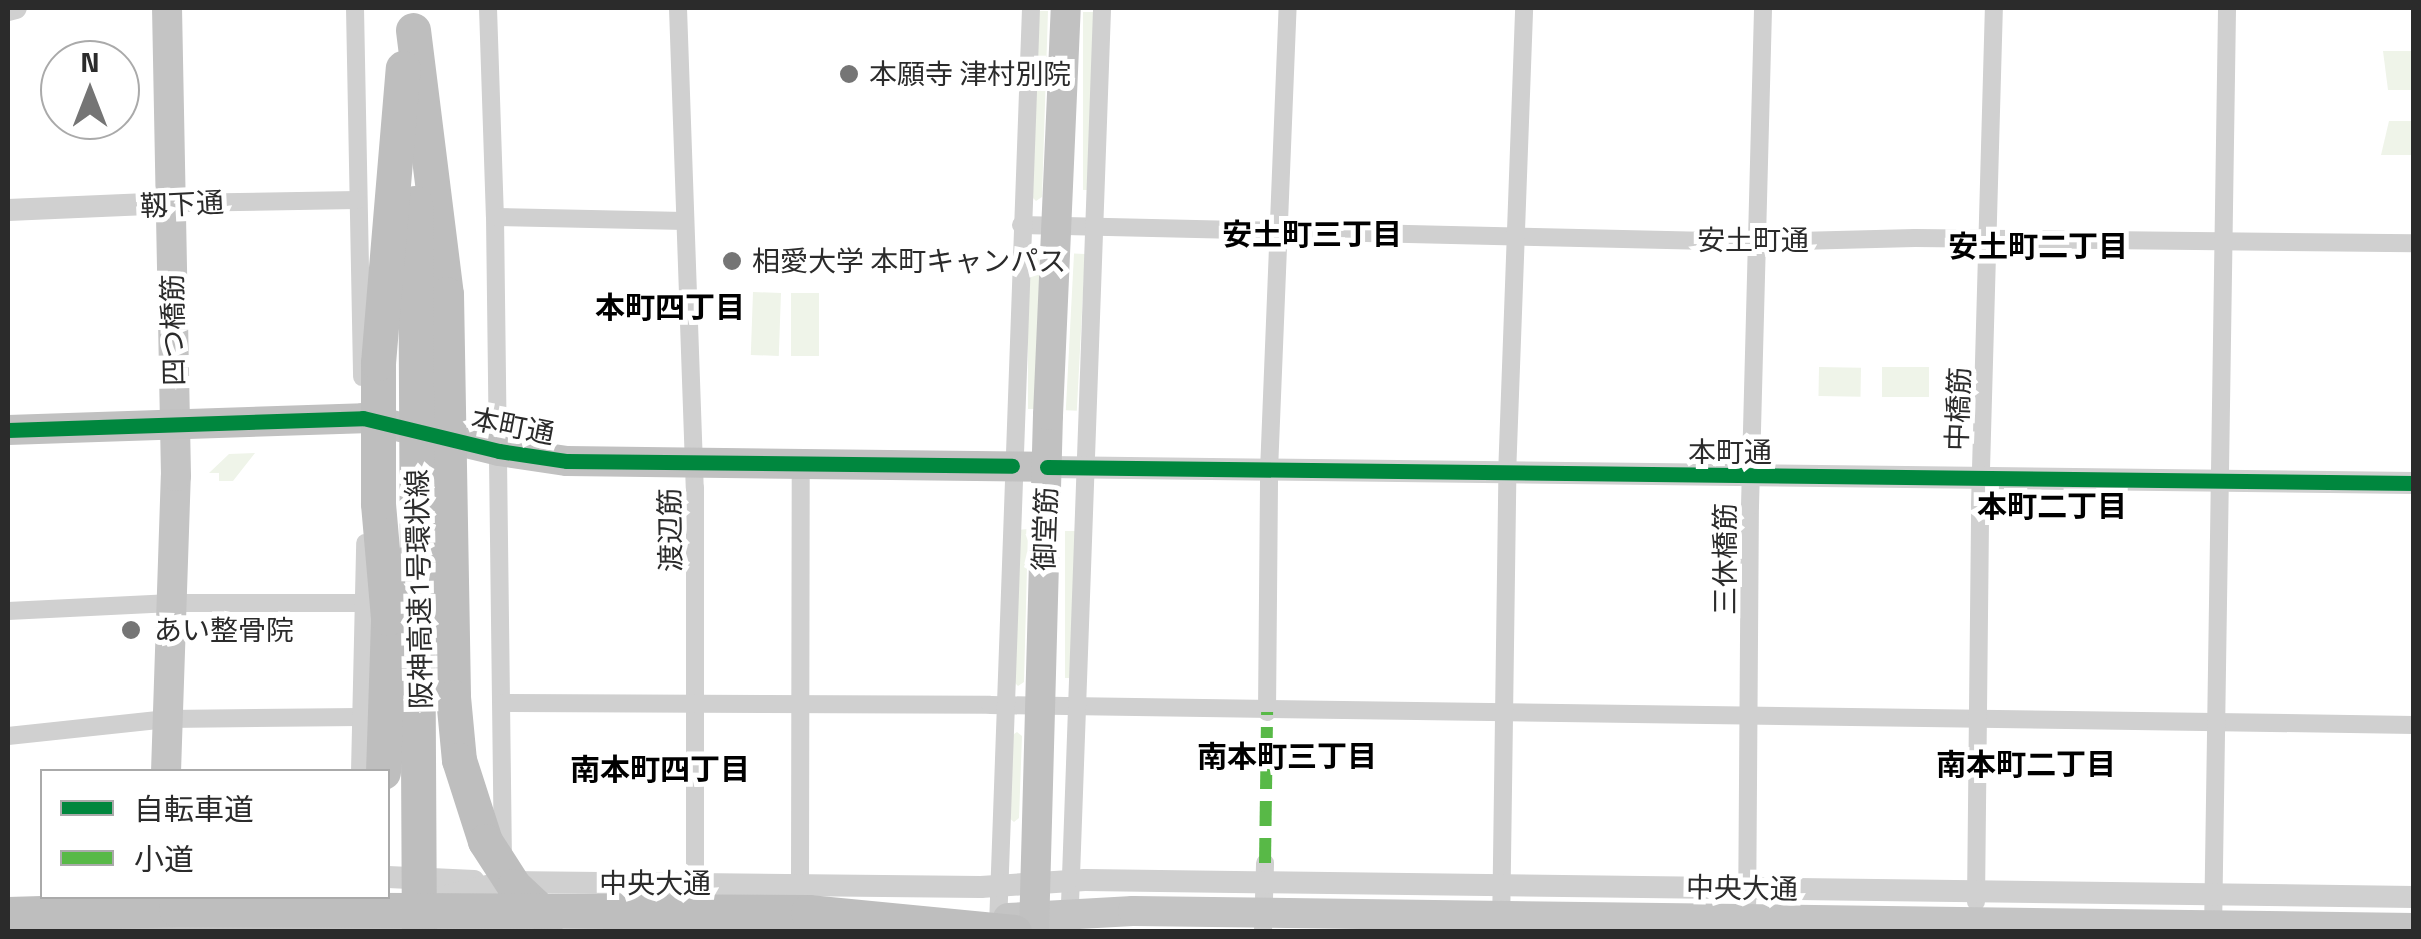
<!DOCTYPE html>
<html>
<head>
<meta charset="utf-8">
<style>
	body { margin:0 }
	#map { position:relative; width:2421px; height:939px; overflow:hidden; background:#fff; font-family:"Titillium Web","Noto Sans JP",sans-serif }
	div>[style] { position:absolute }
	[style*='--x'] { left:calc(var(--x)*1px); top:calc(var(--y)*1px); width:calc(var(--w)*1px); rotate:calc(var(--a)*1deg) }
	.green>* { inset:0; background:#eff4e9; transform-origin:0 0 }
	.minor>* { height:18px; margin:-9px; padding:0 9px; transform-origin:9px; border-radius:9px; background:#d0d0d0 }
	.tertiary>* { height:22px; margin:-11px; padding:0 11px; transform-origin:11px; border-radius:11px; background:#d0d0d0 }
	.primary>* { height:30px; margin:-15px; padding:0 15px; transform-origin:15px; border-radius:15px; background:#c4c4c4 }
	.trunk>* { height:30px; margin:-15px; padding:0 15px; transform-origin:15px; border-radius:15px; background:#c1c1c1 }
	.motorway>* { height:35px; margin:-17.5px; padding:0 17.5px; transform-origin:17.5px; border-radius:17.5px; background:#bebebe }
	.quiet>* { height:12px; margin-top:-6px; transform-origin:0; background:repeating-linear-gradient(90deg,#58b947 0 25px,transparent 0 37px) }
	.cycleway>* { height:15px; margin:-7.5px; padding:0 7.5px; transform-origin:7.5px; border-radius:7.5px; background:#00873e }
	.dots>* { width:28px; height:28px; translate:-50% -50%; box-sizing:border-box; border:5px solid #fff; border-radius:50% }
	span { translate:-50% -50%; white-space:nowrap; text-align:center; line-height:1.15; -webkit-text-stroke:10px #fff; paint-order:stroke }
	.poi-label { font-size:28px; color:#2b2b2b }
	.left { translate:0 -50%; text-align:left }
	.street-label { font-size:28px; color:#2b2b2b }
	.neighbourhood-label { font-size:30px; color:#000; font-weight:700 }
	.frame { position:absolute; inset:0; border:10px solid #2b2b2b; pointer-events:none }
	.legend { position:absolute; left:40px; top:769px; width:350px; height:130px; box-sizing:border-box; background:#fff; border:2px solid #aaa; margin:0; padding:12px 18px; list-style:none; font-size:30px; color:#2b2b2b }
	.legend li { display:flex; align-items:center; gap:20px; height:50px }
	.legend b { width:50px; border:2px solid #aaa }
	.north { position:absolute; left:40px; top:40px; width:100px; height:100px; box-sizing:border-box; background:#fff; border:2px solid #aaa; border-radius:50%; rotate:0deg; font-size:28px; font-weight:700; line-height:40px; text-align:center; color:#2b2b2b }
	.north::after { content:''; display:block; margin:auto; width:35px; height:45px; background:#757575; clip-path:polygon(50% 0,100% 100%,50% 72%,0 100%) }
</style>
</head>
<body>
<div id="map">
	<div class="green">
		<div style="clip-path:polygon(1037px 11px,1048px 11px,1042px 197px,1036px 201px,1031px 196px)"></div>
		<div style="left:1083px;top:12px;width:11px;height:178px"></div>
		<div style="clip-path:polygon(2383px 51px,2413px 51px,2412px 90px,2388px 90px)"></div>
		<div style="clip-path:polygon(2389px 121px,2411px 121px,2413px 155px,2381px 155px)"></div>
		<div style="left:1028px;top:253px;width:11px;height:156px"></div>
		<div style="left:1085px;top:254px;width:157px;height:11px;rotate:93deg"></div>
		<div style="left:753px;top:292px;width:28px;height:63px;rotate:2deg"></div>
		<div style="left:791px;top:293px;width:28px;height:63px"></div>
		<div style="left:1819px;top:367px;width:42px;height:29px;rotate:1deg"></div>
		<div style="left:1882px;top:367px;width:47px;height:30px"></div>
		<div style="clip-path:polygon(255px 453px,233px 481px,219px 481px,219px 473px,209px 473px,229px 454px)"></div>
		<div style="clip-path:polygon(1028px 529px,1024px 682px,1018px 686px,1013px 681px,1017px 530px)"></div>
		<div style="left:1065px;top:531px;width:11px;height:147px"></div>
		<div style="clip-path:polygon(1017px 732px,1022px 736px,1019px 818px,1014px 822px,1009px 818px,1011px 736px)"></div>
	</div>
	<div class="minor">
		<div style="--x:355;--y:8;--w:369;--a:88.9"></div>
		<div style="--x:488;--y:8;--w:209;--a:88.1"></div>
		<div style="--x:495;--y:217;--w:644;--a:89.29"></div>
		<div style="--x:678;--y:8;--w:480;--a:88"></div>
		<div style="--x:695;--y:488;--w:444;--a:90"></div>
		<div style="--x:171;--y:203;--w:186;--a:-0.9"></div>
		<div style="--x:495;--y:217;--w:190;--a:1.2"></div>
		<div style="--x:1021;--y:225;--w:734;--a:1.33"></div>
		<div style="--x:1755;--y:242;--w:160;--a:-1.4"></div>
		<div style="--x:1915;--y:238;--w:499;--a:0.6"></div>
		<div style="--x:8;--y:611;--w:164;--a:-2.8"></div>
		<div style="--x:172;--y:603;--w:194;--a:0"></div>
		<div style="--x:503;--y:703;--w:487;--a:0.2"></div>
		<div style="--x:990;--y:705;--w:1424;--a:0.8"></div>
		<div style="--x:1267;--y:712;--w:241;--a:-89.5"></div>
		<div style="--x:1269;--y:471;--w:463;--a:-87.7"></div>
		<div style="--x:8;--y:736;--w:160;--a:-6.1"></div>
		<div style="--x:167;--y:719;--w:193;--a:-0.6"></div>
		<div style="--x:360;--y:772;--w:229;--a:-88.7"></div>
		<div style="--x:800;--y:885;--w:420;--a:-89.9"></div>
		<div style="--x:1976;--y:902;--w:397;--a:-89.4"></div>
		<div style="--x:1980;--y:505;--w:497;--a:-88.4"></div>
		<div style="--x:998;--y:926;--w:919;--a:-87.94"></div>
		<div style="--x:1747;--y:926;--w:420;--a:-89.6"></div>
		<div style="--x:1750;--y:506;--w:498;--a:-88.5"></div>
		<div style="--x:1069;--y:932;--w:925;--a:-87.95"></div>
		<div style="--x:1263;--y:932;--w:69;--a:-88.3"></div>
		<div style="--x:1501;--y:932;--w:456;--a:-89.2"></div>
		<div style="--x:1507;--y:476;--w:468;--a:-87.9"></div>
		<div style="--x:2213;--y:932;--w:924;--a:-89.13"></div>
	</div>
	<div class="tertiary">
		<div style="--x:8;--y:10;--w:8;--a:-14"></div>
		<div style="--x:8;--y:210;--w:163;--a:-2.5"></div>
		<div style="--x:1047;--y:467;--w:1367;--a:0.67"></div>
		<div style="--x:388;--y:877;--w:86;--a:2.7"></div>
		<div style="--x:430;--y:900;--w:76;--a:-13.7"></div>
		<div style="--x:504;--y:882;--w:477;--a:0.6"></div>
		<div style="--x:981;--y:887;--w:104;--a:-3.9"></div>
		<div style="--x:1085;--y:880;--w:1329;--a:0.73"></div>
	</div>
	<div class="primary">
		<div style="--x:166;--y:772;--w:296;--a:-88.1"></div>
		<div style="--x:176;--y:476;--w:468;--a:-91.1"></div>
		<div style="--x:1008;--y:918;--w:125;--a:-3.2"></div>
		<div style="--x:1133;--y:911;--w:1281;--a:0.76"></div>
		<div style="--x:115;--y:932;--w:201;--a:-1.4"></div>
		<div style="--x:316;--y:927;--w:232;--a:1.2"></div>
	</div>
	<div class="trunk">
		<div style="--x:8;--y:430;--w:355;--a:-1.9"></div>
		<div style="--x:363;--y:418;--w:140;--a:13.6"></div>
		<div style="--x:499;--y:451;--w:69;--a:8.4"></div>
		<div style="--x:567;--y:461;--w:480;--a:0.7"></div>
		<div style="--x:1034;--y:932;--w:517;--a:-88.45"></div>
		<div style="--x:1048;--y:415;--w:407;--a:-87.5"></div>
	</div>
	<div class="motorway">
		<div style="--x:413;--y:30;--w:266;--a:82.9"></div>
		<div style="--x:446;--y:294;--w:403;--a:89"></div>
		<div style="--x:453;--y:697;--w:63;--a:84.6"></div>
		<div style="--x:459;--y:760;--w:85;--a:72.2"></div>
		<div style="--x:485;--y:841;--w:54;--a:57.2"></div>
		<div style="--x:514;--y:886;--w:44;--a:43.2"></div>
		<div style="--x:415;--y:203;--w:728;--a:89.69"></div>
		<div style="--x:383;--y:772;--w:154;--a:-88.1"></div>
		<div style="--x:388;--y:618;--w:115;--a:-95"></div>
		<div style="--x:378;--y:503;--w:140;--a:-90"></div>
		<div style="--x:378;--y:363;--w:296;--a:-85.2"></div>
		<div style="--x:8;--y:914;--w:168;--a:-1.7"></div>
		<div style="--x:176;--y:909;--w:632;--a:0.27"></div>
		<div style="--x:808;--y:912;--w:207;--a:5.5"></div>
	</div>
	<div class="quiet">
		<div style="--x:1265;--y:863;--w:151;--a:-89.2"></div>
	</div>
	<div class="cycleway">
		<div style="--x:8;--y:430;--w:355;--a:-1.9"></div>
		<div style="--x:363;--y:418;--w:140;--a:13.6"></div>
		<div style="--x:499;--y:451;--w:69;--a:8.4"></div>
		<div style="--x:567;--y:461;--w:445;--a:0.6"></div>
		<div style="--x:1047;--y:467;--w:1367;--a:0.67"></div>
	</div>
	<div class="dots">
		<div style="left:849px;top:74px;background:#757575"></div>
		<div style="left:732px;top:261px;background:#757575"></div>
		<div style="left:131px;top:630px;background:#757575"></div>
	</div>
	<div class="poi-label">
		<span class="left" style="left:869px;top:74px">本願寺 津村別院</span>
		<span class="left" style="left:752px;top:261px">相愛大学 本町キャンパス</span>
		<span class="left" style="left:154px;top:630px">あい整骨院</span>
	</div>
	<div class="street-label">
		<span style="left:182px;top:204px;rotate:-3deg">靱下通</span>
		<span style="left:1753px;top:240px">安土町通</span>
		<span style="left:173px;top:330px;rotate:-91deg">四つ橋筋</span>
		<span style="left:1958px;top:409px;rotate:-88deg">中橋筋</span>
		<span style="left:513px;top:426px;rotate:11deg">本町通</span>
		<span style="left:1730px;top:452px">本町通</span>
		<span style="left:1045px;top:529px;rotate:-88deg">御堂筋</span>
		<span style="left:670px;top:530px;rotate:-91deg">渡辺筋</span>
		<span style="left:1725px;top:559px;rotate:-90deg">三休橋筋</span>
		<span style="left:419px;top:589px;rotate:-91deg">阪神高速1号環状線</span>
		<span style="left:655px;top:883px">中央大通</span>
		<span style="left:1742px;top:888px;rotate:1deg">中央大通</span>
	</div>
	<div class="neighbourhood-label">
		<span style="left:1312px;top:234px">安土町三丁目</span>
		<span style="left:2038px;top:246px">安土町二丁目</span>
		<span style="left:670px;top:307px">本町四丁目</span>
		<span style="left:2052px;top:506px">本町二丁目</span>
		<span style="left:1287px;top:756px">南本町三丁目</span>
		<span style="left:2026px;top:764px">南本町二丁目</span>
		<span style="left:660px;top:769px">南本町四丁目</span>
	</div>
	<div class="frame"></div>
	<ul class="legend">
	<li><b style="height:12px;background:#00873e"></b>自転車道</li>
	<li><b style="height:12px;background:#58b947"></b>小道</li>
	</ul>
	<div class="north">N</div>
</div>
</body>
</html>
